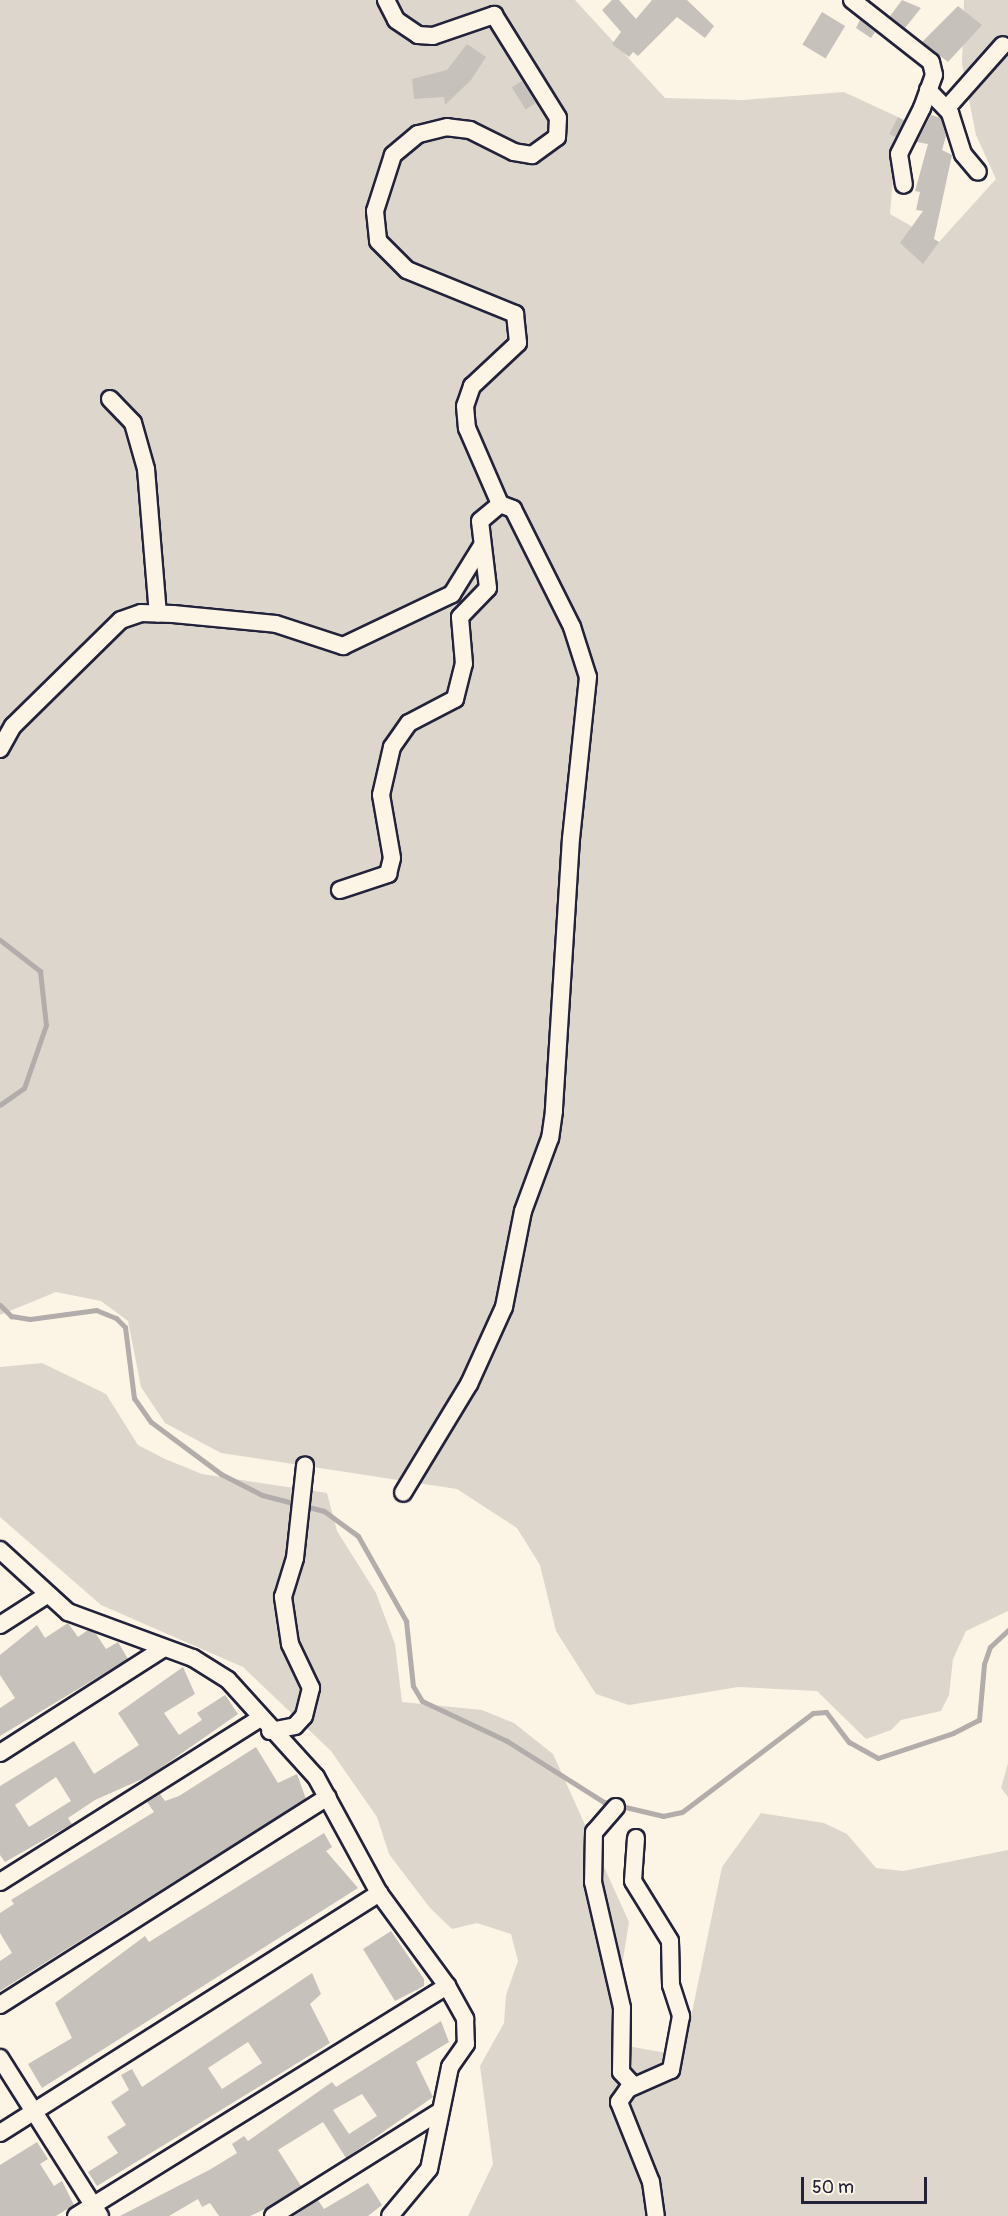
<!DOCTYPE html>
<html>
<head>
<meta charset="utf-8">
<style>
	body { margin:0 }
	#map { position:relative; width:1008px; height:2216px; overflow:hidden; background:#fcf5e5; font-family:Pangolin,sans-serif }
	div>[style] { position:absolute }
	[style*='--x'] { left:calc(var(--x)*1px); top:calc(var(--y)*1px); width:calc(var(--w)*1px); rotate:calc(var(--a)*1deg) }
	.green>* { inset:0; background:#dcd6cc }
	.stream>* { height:5px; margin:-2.5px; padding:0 2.5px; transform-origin:2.5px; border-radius:2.5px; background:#b2adab }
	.building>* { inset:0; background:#c6c1bb; transform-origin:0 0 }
	.roads { filter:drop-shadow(2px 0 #22223b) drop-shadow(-2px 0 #22223b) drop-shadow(0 2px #22223b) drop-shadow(0 -2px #22223b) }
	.minor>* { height:16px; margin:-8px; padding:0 8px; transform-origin:8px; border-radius:8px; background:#fcf5e5 }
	span { translate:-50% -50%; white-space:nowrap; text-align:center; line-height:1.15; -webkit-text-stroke:4.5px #fcf5e5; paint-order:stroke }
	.scale { position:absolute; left:801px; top:2177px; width:126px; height:27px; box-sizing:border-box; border:3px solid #22223b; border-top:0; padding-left:8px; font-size:18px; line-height:21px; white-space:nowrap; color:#22223b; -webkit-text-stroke:4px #fcf5e5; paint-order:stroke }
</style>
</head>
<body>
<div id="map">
	<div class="green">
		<div style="clip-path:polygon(0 0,575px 0,665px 98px,743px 100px,844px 92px,898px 117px,890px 214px,939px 242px,996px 179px,976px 135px,962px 64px,964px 0,1008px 0,1008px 1611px,966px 1631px,953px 1659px,949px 1695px,941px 1711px,901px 1720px,891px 1730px,866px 1739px,817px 1691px,738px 1687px,629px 1705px,596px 1694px,556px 1631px,540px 1565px,517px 1528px,457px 1489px,221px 1453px,165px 1423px,141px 1387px,128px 1321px,101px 1301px,56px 1292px,0 1315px)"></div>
		<div style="clip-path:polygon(42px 1363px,106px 1394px,138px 1445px,165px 1459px,202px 1474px,327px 1493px,337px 1531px,376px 1593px,395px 1644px,402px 1702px,482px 1710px,514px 1723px,553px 1754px,629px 1922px,620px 1978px,622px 2045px,683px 2056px,722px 1867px,761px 1813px,824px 1823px,847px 1834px,876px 1868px,903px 1871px,1008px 1850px,1008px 2216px,468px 2216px,493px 2164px,480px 2066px,504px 2023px,506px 1995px,518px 1961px,511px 1934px,477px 1923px,452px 1929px,430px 1908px,389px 1854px,377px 1817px,331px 1751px,243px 1667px,101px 1605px,0 1517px,0 1367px)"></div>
		<div style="clip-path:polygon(1008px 1763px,1008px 1797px,1001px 1788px)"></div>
	</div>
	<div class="stream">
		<div style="--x:0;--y:940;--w:51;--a:37.8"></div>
		<div style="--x:40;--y:971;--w:54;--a:83.7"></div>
		<div style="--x:46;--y:1025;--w:67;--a:109.2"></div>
		<div style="--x:24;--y:1088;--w:29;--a:145"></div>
		<div style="--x:0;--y:1305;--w:16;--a:45"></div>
		<div style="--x:11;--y:1316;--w:19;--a:9"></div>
		<div style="--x:30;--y:1319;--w:67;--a:-7.8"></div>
		<div style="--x:96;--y:1310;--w:22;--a:22"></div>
		<div style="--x:116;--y:1318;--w:13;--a:45"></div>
		<div style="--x:125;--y:1327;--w:72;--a:82.8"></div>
		<div style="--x:134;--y:1398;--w:29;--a:55"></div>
		<div style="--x:151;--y:1422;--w:87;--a:36.6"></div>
		<div style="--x:221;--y:1474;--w:46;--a:27.1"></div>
		<div style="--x:262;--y:1495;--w:64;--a:14.5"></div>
		<div style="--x:324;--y:1511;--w:42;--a:36.3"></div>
		<div style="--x:358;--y:1536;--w:98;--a:60.5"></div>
		<div style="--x:406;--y:1621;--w:65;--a:83.9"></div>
		<div style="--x:413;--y:1686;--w:17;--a:59"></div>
		<div style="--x:422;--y:1701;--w:94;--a:25.2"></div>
		<div style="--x:507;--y:1741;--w:115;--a:32.2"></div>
		<div style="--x:604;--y:1802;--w:61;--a:13.3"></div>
		<div style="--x:663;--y:1816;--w:19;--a:-12"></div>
		<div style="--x:682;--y:1812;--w:164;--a:-37.1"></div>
		<div style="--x:813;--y:1713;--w:13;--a:-4"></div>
		<div style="--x:826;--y:1712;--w:38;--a:53"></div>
		<div style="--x:849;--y:1742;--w:33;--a:29"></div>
		<div style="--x:878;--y:1758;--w:79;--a:-18.4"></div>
		<div style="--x:953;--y:1733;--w:29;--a:-27"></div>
		<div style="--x:979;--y:1720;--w:56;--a:-84.9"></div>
		<div style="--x:984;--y:1664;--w:18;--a:-71"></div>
		<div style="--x:990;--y:1647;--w:25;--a:-43"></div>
	</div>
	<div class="building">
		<div style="clip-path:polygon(612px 0,619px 0,636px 19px,652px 0,687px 0,714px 26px,705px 38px,677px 17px,638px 56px,633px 52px,629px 57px,612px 44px,621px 32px,602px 10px)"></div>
		<div style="clip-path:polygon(902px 0,921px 8px,905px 28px,890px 16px)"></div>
		<div style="clip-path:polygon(958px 6px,982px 25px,948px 62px,922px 42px)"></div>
		<div style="left:822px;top:12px;width:27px;height:38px;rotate:31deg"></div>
		<div style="clip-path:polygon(860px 20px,875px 32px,871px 38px,856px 28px)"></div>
		<div style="clip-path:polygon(467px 44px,486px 57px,471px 80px,445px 105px,444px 97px,414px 99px,412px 79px,447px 70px)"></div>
		<div style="left:522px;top:81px;width:26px;height:12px;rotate:58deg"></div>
		<div style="clip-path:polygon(931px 115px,941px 118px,946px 136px,942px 150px,952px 155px,934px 239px,939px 242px,923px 264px,900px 243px,923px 211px,916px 210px,920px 192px,915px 191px,928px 144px,917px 142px)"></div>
		<div style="left:898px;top:117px;width:7px;height:19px;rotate:27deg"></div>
		<div style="clip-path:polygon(68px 1623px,78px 1637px,88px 1630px,96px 1634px,106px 1649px,118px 1642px,128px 1659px,0 1736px,0 1708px,15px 1698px,0 1675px,0 1655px,37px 1625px,45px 1638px)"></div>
		<div style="clip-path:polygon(evenodd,183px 1667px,195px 1694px,164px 1713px,179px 1735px,202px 1720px,197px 1713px,225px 1695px,238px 1714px,149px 1776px,95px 1800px,68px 1818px,72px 1824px,5px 1862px,0 1855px,0 1786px,74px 1741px,94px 1774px,139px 1745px,118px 1713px,183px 1667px,56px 1777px,71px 1801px,29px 1827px,15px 1805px,56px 1777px)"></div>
		<div style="clip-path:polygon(256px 1747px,278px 1783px,297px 1774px,306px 1799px,0 1991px,0 1961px,12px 1953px,0 1933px,0 1913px,14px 1904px,11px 1900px,154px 1812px,147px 1802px,160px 1794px,165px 1801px,179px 1796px)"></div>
		<div style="clip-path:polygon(324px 1833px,332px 1847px,326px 1851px,358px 1888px,42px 2088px,28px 2064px,72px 2038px,55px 2003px,145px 1936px,149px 1942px)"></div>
		<div style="clip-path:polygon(391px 1931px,424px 1979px,424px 1986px,395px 2001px,363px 1949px)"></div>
		<div style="clip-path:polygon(evenodd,312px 1973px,321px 1994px,310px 2004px,330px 2043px,97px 2186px,88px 2172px,118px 2153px,107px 2137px,126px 2125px,111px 2102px,129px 2090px,121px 2075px,132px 2069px,142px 2087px,312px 1973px,248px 2042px,262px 2063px,222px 2089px,208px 2068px,248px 2042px)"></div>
		<div style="clip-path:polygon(evenodd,441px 2021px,449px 2042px,416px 2062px,433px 2097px,346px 2158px,323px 2122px,278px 2150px,301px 2186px,265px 2209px,250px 2216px,219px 2216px,210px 2203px,202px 2207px,198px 2199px,169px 2216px,120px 2216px,211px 2169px,237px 2153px,232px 2144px,244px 2136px,248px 2141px,332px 2082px,336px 2087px,441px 2021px,362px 2094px,377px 2116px,349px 2134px,333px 2110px,362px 2094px)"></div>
		<div style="clip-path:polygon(37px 2142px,48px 2159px,40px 2164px,54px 2186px,62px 2181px,74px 2205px,56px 2216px,0 2216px,0 2165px)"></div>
		<div style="clip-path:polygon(368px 2183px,382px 2205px,368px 2216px,294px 2216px,318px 2200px,324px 2209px)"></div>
	</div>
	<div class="roads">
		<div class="minor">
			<div style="--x:386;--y:0;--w:22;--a:63"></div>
			<div style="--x:396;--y:20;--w:27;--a:34"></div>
			<div style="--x:418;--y:35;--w:15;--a:4"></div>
			<div style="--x:433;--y:36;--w:65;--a:-19"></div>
			<div style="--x:494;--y:15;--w:121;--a:58.1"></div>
			<div style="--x:558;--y:118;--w:19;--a:93"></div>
			<div style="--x:557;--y:137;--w:31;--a:144"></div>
			<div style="--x:532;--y:155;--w:18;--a:-171"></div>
			<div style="--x:514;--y:152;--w:49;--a:-153.4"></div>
			<div style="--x:470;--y:130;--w:23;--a:-173"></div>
			<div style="--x:447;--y:127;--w:30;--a:166"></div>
			<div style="--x:418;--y:134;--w:33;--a:140"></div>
			<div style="--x:393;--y:155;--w:59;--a:107.8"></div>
			<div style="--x:375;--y:211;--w:30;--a:84"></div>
			<div style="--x:378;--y:241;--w:41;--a:45"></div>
			<div style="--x:407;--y:270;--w:117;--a:22.2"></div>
			<div style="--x:515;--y:314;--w:29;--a:84"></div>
			<div style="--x:518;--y:343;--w:63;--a:136.9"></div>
			<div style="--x:472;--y:386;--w:21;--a:109"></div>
			<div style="--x:465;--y:406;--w:22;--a:85"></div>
			<div style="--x:467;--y:428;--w:83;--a:66.5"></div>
			<div style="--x:852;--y:0;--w:100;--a:38.1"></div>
			<div style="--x:931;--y:62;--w:13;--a:77"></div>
			<div style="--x:934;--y:75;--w:35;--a:110"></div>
			<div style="--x:922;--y:108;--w:51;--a:116.6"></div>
			<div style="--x:899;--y:154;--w:31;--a:81"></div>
			<div style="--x:928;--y:90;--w:32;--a:46"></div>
			<div style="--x:950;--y:113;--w:43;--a:72.4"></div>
			<div style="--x:963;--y:154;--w:23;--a:50"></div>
			<div style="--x:947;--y:108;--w:84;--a:-48.4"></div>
			<div style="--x:110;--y:399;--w:33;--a:46"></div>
			<div style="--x:133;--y:423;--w:48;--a:74.2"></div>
			<div style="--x:146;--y:469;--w:145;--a:85.3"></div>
			<div style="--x:0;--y:749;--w:26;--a:-61"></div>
			<div style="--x:13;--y:726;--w:151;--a:-44.5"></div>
			<div style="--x:121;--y:620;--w:21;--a:-19"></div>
			<div style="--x:141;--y:613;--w:32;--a:2"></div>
			<div style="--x:173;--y:614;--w:103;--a:5.5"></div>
			<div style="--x:276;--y:624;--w:71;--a:18.2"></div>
			<div style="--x:343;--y:646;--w:121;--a:-25.5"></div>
			<div style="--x:452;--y:594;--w:55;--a:-58.3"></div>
			<div style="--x:340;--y:890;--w:51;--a:-18.4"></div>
			<div style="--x:388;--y:874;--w:16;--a:-76"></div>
			<div style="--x:392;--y:858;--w:64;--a:-99.9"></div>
			<div style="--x:381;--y:795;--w:49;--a:-77.1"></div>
			<div style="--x:392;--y:747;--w:29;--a:-55"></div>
			<div style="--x:409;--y:723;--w:52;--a:-27.6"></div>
			<div style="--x:455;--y:699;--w:36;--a:-76"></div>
			<div style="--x:464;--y:664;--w:47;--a:-94.9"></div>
			<div style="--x:460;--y:617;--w:40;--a:-46"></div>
			<div style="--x:488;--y:588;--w:67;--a:-96.8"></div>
			<div style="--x:480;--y:521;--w:26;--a:-40"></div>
			<div style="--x:500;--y:504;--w:14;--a:21"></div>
			<div style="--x:513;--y:509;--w:132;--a:63.4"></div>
			<div style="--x:572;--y:627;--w:52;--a:72.3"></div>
			<div style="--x:588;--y:677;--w:162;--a:96"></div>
			<div style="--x:571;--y:838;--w:274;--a:93.6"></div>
			<div style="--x:554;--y:1111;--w:27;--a:98"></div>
			<div style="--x:550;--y:1138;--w:78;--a:110.3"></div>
			<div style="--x:523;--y:1211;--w:98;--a:101.2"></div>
			<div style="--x:504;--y:1307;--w:85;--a:114.4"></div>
			<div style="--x:469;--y:1384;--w:127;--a:121.2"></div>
			<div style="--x:0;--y:1550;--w:92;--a:42.4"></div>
			<div style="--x:68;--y:1612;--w:133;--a:20.2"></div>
			<div style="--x:193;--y:1658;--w:41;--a:32.2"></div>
			<div style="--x:228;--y:1680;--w:131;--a:47.8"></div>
			<div style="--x:316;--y:1777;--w:132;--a:61.5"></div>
			<div style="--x:379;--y:1893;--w:115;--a:53.8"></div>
			<div style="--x:447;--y:1986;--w:38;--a:61"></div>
			<div style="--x:465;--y:2019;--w:25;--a:88"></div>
			<div style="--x:466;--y:2044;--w:28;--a:125"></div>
			<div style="--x:450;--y:2067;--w:104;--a:101.6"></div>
			<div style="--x:429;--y:2169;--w:61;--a:129.7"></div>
			<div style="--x:0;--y:1625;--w:56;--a:-32.6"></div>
			<div style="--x:270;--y:1731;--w:25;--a:-11"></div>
			<div style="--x:295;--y:1726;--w:13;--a:-48"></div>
			<div style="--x:304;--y:1716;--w:29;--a:-76"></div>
			<div style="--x:311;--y:1688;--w:49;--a:-115.5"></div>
			<div style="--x:290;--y:1644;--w:48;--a:-98.5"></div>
			<div style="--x:283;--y:1597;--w:41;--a:-72.9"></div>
			<div style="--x:295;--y:1558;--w:93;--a:-83.8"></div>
			<div style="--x:0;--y:1753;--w:191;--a:-32.6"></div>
			<div style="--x:616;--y:1807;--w:33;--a:131"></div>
			<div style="--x:594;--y:1832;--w:50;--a:91.1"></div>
			<div style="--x:593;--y:1882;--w:129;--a:77"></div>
			<div style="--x:622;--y:2008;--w:64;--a:90.9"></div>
			<div style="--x:621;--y:2072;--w:19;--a:47"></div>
			<div style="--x:636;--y:1838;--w:43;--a:94"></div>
			<div style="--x:633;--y:1881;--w:70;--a:58.3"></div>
			<div style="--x:670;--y:1941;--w:44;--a:88.7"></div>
			<div style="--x:671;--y:1985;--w:33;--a:72"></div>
			<div style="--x:681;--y:2016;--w:55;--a:100.5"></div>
			<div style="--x:671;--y:2070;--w:47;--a:156.2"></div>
			<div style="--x:628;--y:2089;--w:16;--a:125"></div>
			<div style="--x:619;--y:2102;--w:86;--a:68.2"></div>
			<div style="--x:651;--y:2182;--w:34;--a:82"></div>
			<div style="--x:0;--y:1882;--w:306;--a:-32.2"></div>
			<div style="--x:0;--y:2005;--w:388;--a:-32.4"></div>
			<div style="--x:0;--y:2058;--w:187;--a:57.7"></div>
			<div style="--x:0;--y:2133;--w:449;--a:-32.3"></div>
			<div style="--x:76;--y:2216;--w:437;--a:-31.8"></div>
			<div style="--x:273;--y:2216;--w:194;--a:-32.1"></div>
		</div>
	</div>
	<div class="scale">50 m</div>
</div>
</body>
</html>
